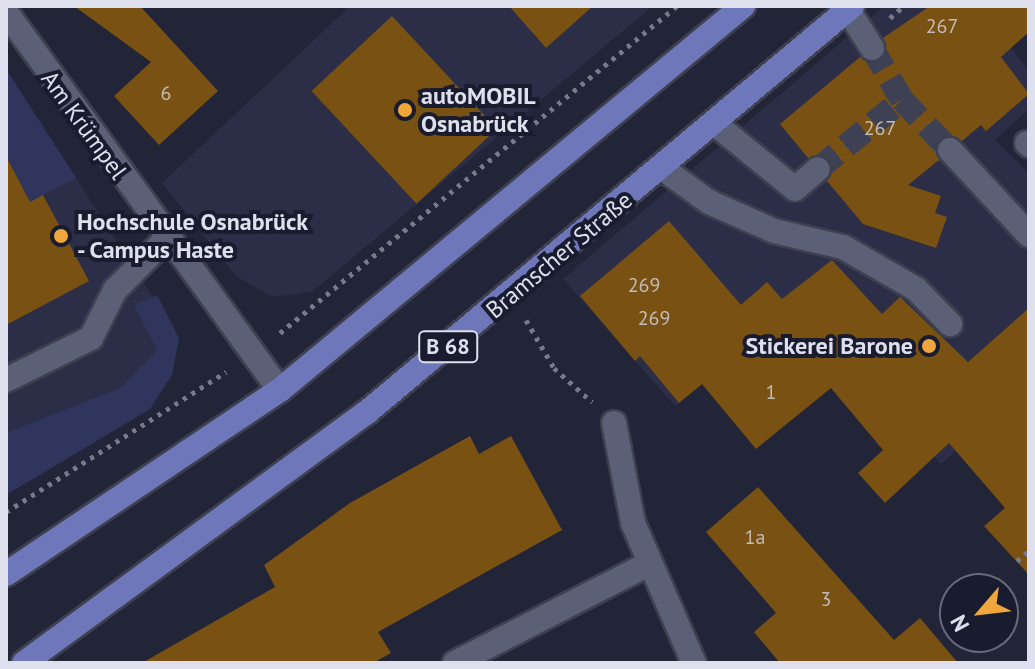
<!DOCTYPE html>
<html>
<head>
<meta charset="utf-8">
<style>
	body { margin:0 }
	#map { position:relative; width:1035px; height:669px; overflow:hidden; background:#222538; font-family:"PT Sans",sans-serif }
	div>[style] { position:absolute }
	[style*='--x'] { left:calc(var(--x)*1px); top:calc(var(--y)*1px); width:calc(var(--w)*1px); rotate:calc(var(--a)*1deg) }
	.built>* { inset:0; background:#2b2e46 }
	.green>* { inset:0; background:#30355d }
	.building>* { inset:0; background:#785113; transform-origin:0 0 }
	.minor-tunnel>* { height:24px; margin-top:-12px; transform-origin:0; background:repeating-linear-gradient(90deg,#3e4153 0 24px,transparent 0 36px) }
	.path>* { height:5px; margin-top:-2.5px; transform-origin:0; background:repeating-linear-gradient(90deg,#787a8a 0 4px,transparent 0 10px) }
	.roads { filter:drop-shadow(2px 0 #3e4050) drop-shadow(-2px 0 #3e4050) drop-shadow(0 2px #3e4050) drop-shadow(0 -2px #3e4050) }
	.minor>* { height:24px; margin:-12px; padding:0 12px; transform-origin:12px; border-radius:12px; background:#5b6076 }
	.major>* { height:24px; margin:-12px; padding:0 12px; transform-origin:12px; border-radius:12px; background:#6e77ba }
	.dots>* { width:22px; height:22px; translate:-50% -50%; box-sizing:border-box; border:4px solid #191b2e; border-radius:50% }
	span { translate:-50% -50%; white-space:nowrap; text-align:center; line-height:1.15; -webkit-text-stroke:8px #191b2e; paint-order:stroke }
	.number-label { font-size:20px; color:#c4bcb6 }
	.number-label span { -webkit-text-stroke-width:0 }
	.shield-label span { padding:2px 6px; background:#191b2e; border:2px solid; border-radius:6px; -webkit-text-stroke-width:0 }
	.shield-label { font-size:22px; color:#dee0ed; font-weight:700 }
	.poi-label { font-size:24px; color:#dee0ed; font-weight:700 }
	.left { translate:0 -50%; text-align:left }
	.right { translate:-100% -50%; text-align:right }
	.street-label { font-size:24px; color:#dee0ed }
	.frame { position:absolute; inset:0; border:8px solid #dee0ed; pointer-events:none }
	.north { position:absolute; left:939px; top:573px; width:80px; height:80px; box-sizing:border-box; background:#191b2e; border:2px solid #686a7a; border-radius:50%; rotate:242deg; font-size:22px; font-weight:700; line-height:32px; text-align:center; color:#dee0ed }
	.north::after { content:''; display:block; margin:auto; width:28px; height:36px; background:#efa73d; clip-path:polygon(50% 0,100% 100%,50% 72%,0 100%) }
</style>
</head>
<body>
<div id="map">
	<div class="built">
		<div style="clip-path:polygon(350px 6px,653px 6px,312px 292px,272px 297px,236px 276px,162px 183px)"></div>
		<div style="clip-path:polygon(884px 6px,976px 6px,1029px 70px,1029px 109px,995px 140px,1029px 173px,1029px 385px,941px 464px,792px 304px,675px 406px,563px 279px)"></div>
		<div style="clip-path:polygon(6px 69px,179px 338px,172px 375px,6px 495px)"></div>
	</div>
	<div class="green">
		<div style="clip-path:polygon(6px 69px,76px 178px,30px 202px,6px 156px)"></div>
		<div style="clip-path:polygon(157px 295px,179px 338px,172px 375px,150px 409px,6px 495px,6px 433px,121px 388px,157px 350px,134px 305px)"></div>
	</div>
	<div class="building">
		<div style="clip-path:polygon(74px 6px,140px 6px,218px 91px,159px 145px,114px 96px,151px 62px)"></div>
		<div style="clip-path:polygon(509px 6px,593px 6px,546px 48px)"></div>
		<div style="clip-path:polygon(930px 6px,1029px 6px,1029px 32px,1001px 57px,1029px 94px,986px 131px,981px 125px,962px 141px,940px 139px,939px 160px,908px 185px,941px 196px,935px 213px,947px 217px,936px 248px,863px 224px,827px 181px,830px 160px,808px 158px,780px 124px,860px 57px,881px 60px,883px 38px)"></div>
		<div style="left:392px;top:16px;width:154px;height:110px;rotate:47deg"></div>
		<div style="clip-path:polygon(6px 156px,30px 202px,43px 195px,89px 281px,6px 325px)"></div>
		<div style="clip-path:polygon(669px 221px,741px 305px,767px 282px,782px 299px,832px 260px,882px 314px,900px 297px,968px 362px,1029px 308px,1029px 575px,984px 526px,1005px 508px,949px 443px,885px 503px,858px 473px,883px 450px,831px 388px,756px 449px,702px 384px,679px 403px,640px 356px,635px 361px,580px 296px)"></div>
		<div style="clip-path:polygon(470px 436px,479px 454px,511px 436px,562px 530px,378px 632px,391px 653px,373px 663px,142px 663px,275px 587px,264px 565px,350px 503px)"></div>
		<div style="clip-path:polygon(758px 487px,894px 640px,920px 618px,958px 663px,780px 663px,754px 632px,776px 613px,706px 532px)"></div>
	</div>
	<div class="minor-tunnel">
		<div style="--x:872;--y:48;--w:60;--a:60"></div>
		<div style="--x:902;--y:100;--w:69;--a:46.2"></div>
		<div style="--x:818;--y:169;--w:109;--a:-39.4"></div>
	</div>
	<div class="path">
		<div style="--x:890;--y:18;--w:18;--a:-41"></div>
		<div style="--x:526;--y:320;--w:56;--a:59.7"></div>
		<div style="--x:554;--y:368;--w:51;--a:41.8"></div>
		<div style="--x:280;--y:333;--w:514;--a:-39.48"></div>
		<div style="--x:6;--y:512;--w:261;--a:-32.5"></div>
		<div style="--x:1017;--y:561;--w:16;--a:-40"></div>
	</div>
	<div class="roads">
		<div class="minor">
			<div style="--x:848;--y:10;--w:45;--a:57.7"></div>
			<div style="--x:6;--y:12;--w:467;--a:54.1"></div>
			<div style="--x:714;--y:123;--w:104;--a:39.2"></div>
			<div style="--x:795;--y:189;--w:30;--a:-41"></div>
			<div style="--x:1027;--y:143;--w:3;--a:45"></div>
			<div style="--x:950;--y:150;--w:116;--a:47.1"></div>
			<div style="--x:662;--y:168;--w:58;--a:35.9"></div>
			<div style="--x:709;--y:202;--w:71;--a:24"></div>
			<div style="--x:774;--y:231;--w:71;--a:13.1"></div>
			<div style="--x:843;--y:247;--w:84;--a:29.9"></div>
			<div style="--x:916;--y:289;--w:49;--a:45.8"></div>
			<div style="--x:6;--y:380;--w:95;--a:-26.3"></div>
			<div style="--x:91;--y:338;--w:54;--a:-63.4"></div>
			<div style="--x:115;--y:290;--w:74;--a:-45"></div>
			<div style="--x:614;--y:423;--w:102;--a:79.2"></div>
			<div style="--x:633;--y:523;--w:153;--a:66.5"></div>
			<div style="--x:455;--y:663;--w:219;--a:-27.1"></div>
		</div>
		<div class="major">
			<div style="--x:6;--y:574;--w:330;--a:-33.9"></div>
			<div style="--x:280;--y:390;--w:602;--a:-39.67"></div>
			<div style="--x:24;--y:663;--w:424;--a:-36.2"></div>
			<div style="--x:366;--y:413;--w:634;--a:-39.94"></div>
		</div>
	</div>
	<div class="dots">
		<div style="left:405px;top:110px;background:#efa73d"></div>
		<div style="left:61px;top:236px;background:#efa73d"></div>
		<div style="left:929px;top:346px;background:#efa73d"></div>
	</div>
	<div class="number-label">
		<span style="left:942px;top:26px">267</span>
		<span style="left:166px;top:93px">6</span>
		<span style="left:880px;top:128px">267</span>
		<span style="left:644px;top:285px">269</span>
		<span style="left:654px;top:318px">269</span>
		<span style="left:771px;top:392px">1</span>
		<span style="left:755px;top:537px">1a</span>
		<span style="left:826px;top:599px">3</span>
	</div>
	<div class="shield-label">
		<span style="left:448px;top:347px">B 68</span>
	</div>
	<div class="poi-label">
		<span class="left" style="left:421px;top:110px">autoMOBIL<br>Osnabrück</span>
		<span class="left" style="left:77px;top:236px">Hochschule Osnabrück<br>- Campus Haste</span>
		<span class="right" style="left:913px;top:346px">Stickerei Barone</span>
	</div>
	<div class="street-label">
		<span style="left:84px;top:125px;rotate:54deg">Am Krümpel</span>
		<span style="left:559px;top:255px;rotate:-40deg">Bramscher Straße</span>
	</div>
	<div class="frame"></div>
	<div class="north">N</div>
</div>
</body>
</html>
